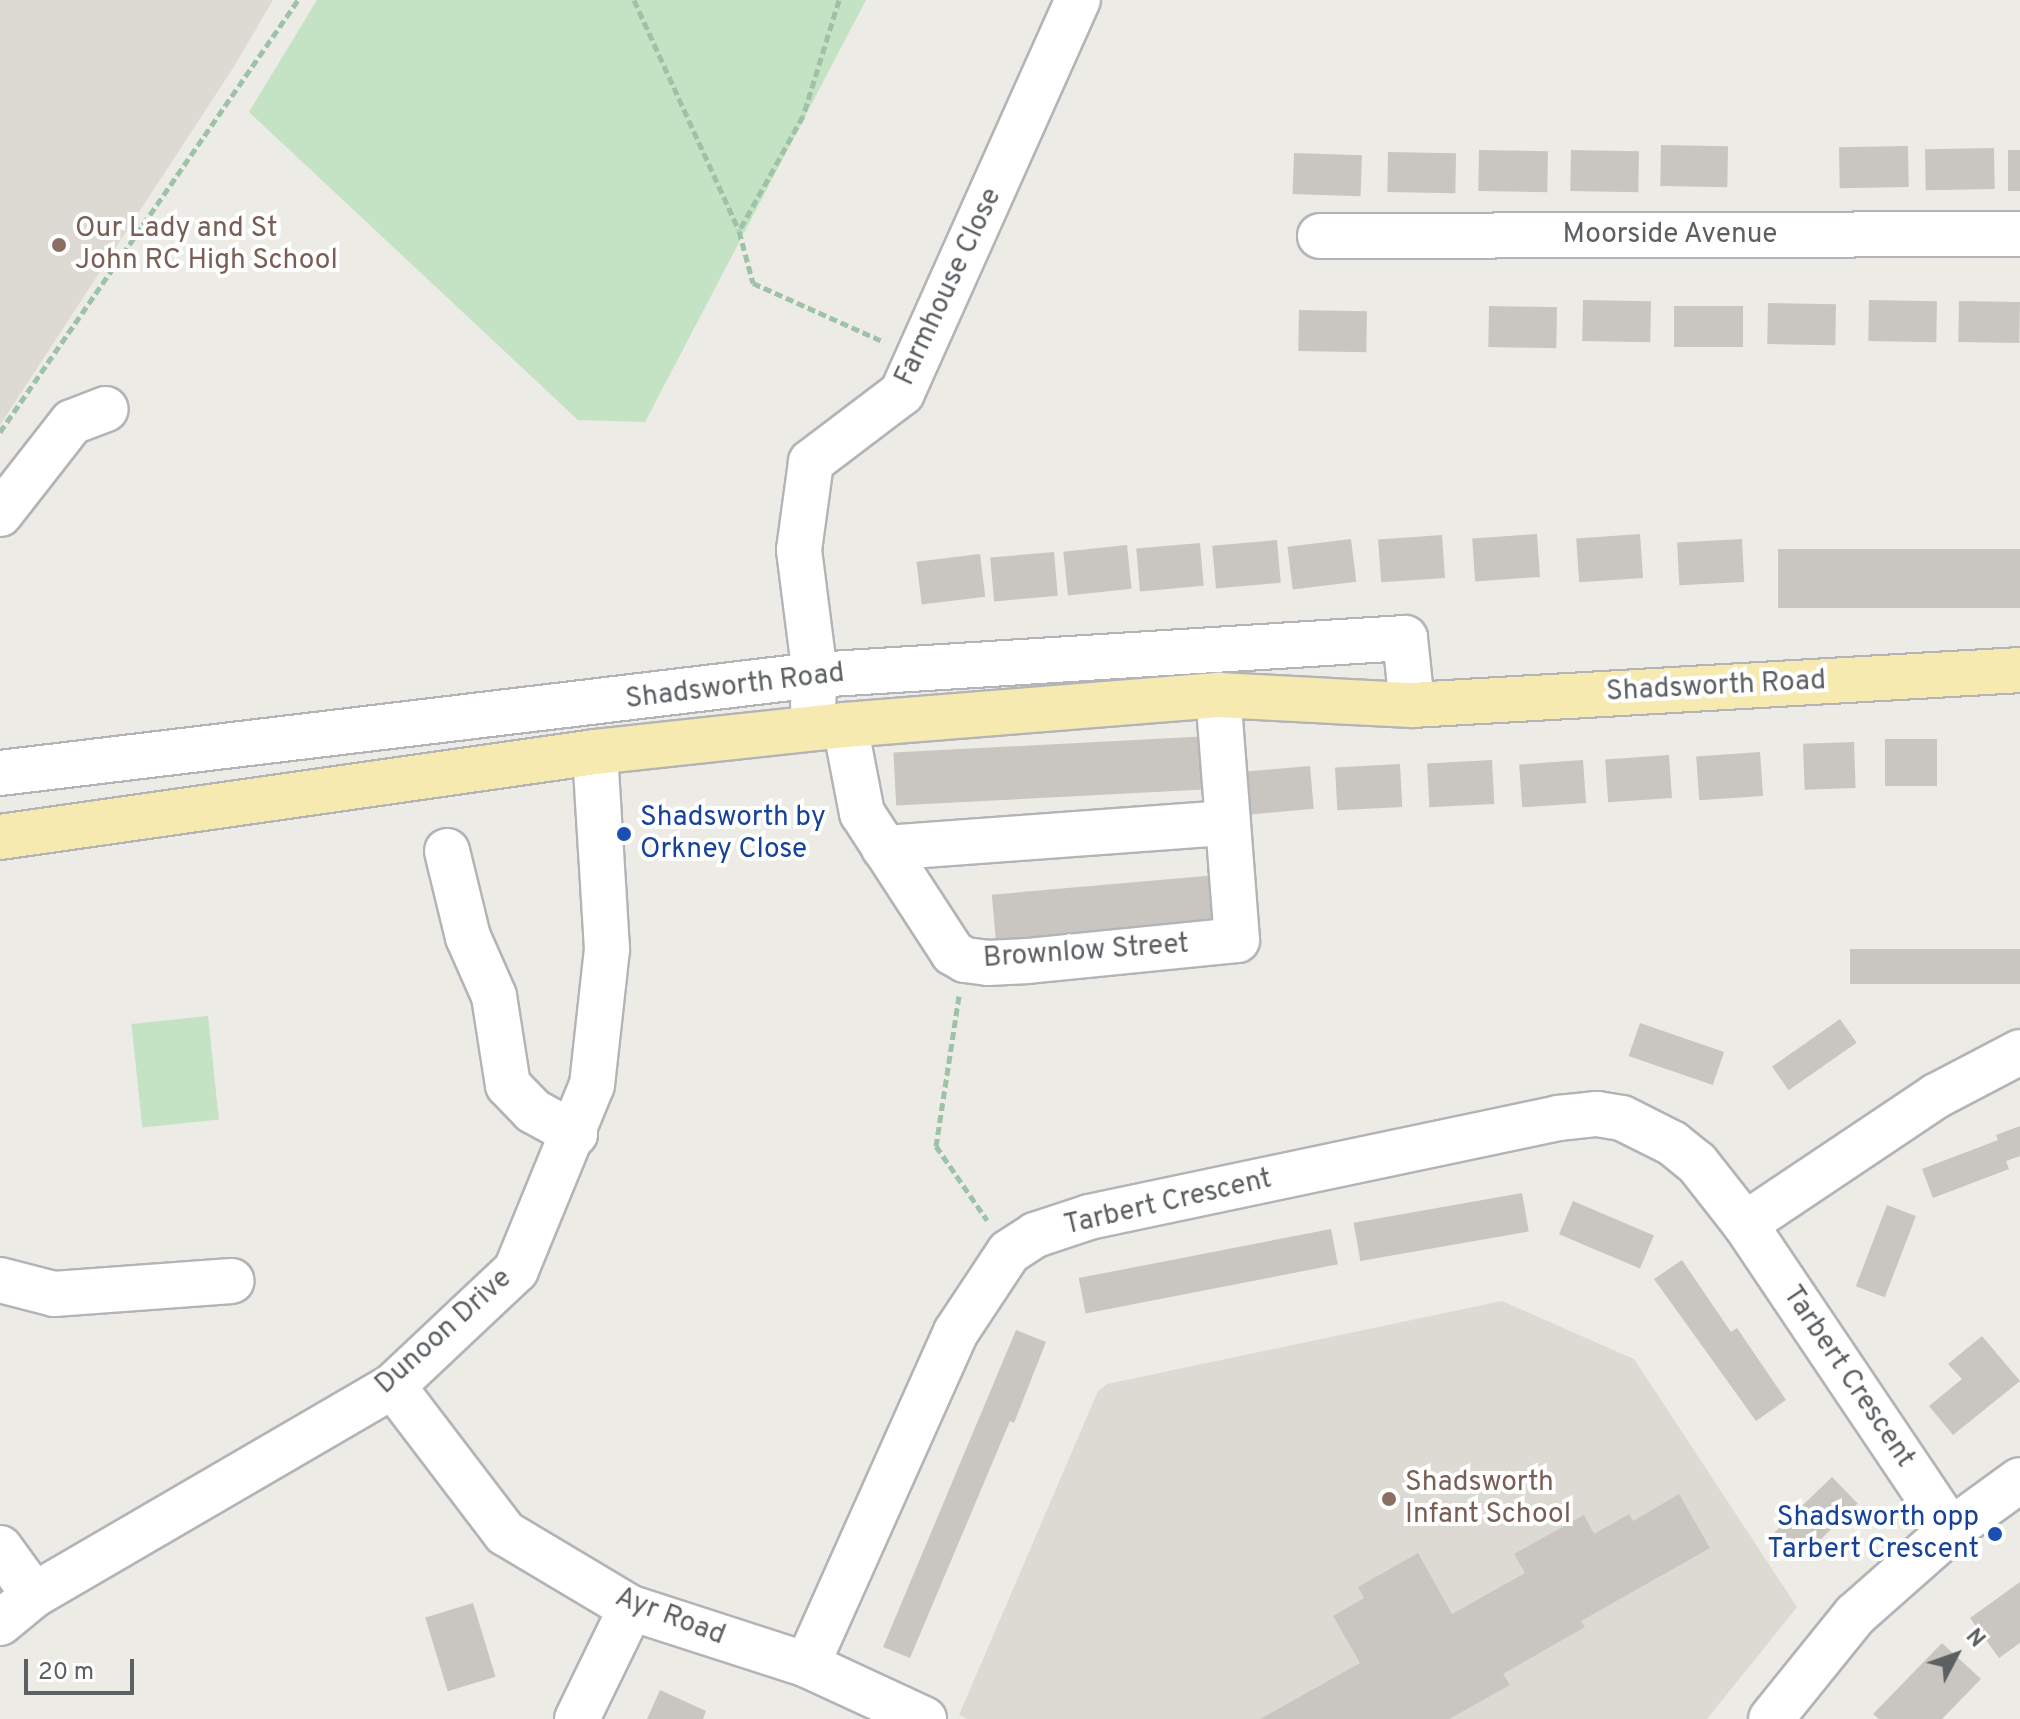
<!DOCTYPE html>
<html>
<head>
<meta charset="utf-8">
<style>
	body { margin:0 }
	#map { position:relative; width:2020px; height:1719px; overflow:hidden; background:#edebe5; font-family:Overpass,sans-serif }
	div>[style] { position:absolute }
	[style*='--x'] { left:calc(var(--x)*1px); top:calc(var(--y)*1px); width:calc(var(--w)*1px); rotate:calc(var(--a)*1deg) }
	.education>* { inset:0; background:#dddad3 }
	.green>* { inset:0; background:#c4e2c4; transform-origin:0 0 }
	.building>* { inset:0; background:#c9c6c1; transform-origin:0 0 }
	.path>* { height:5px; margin-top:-2.5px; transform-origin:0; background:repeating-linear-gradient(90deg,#9dc2a8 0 8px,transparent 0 12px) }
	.roads { filter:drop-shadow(2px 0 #b2b4b8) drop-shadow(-2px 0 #b2b4b8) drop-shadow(0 2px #b2b4b8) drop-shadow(0 -2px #b2b4b8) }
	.minor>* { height:44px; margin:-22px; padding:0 22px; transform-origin:22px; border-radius:22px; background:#fff }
	.major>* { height:44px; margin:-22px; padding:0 22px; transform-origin:22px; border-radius:22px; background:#f6eab1 }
	.dots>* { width:22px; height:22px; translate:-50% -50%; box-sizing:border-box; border:4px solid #fff; border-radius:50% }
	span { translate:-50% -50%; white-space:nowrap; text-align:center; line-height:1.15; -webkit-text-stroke:8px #fff; paint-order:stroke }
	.education-label { font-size:28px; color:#785e54 }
	.left { translate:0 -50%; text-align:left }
	.street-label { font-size:28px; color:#5c6063 }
	.transit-label { font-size:28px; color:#164399 }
	.right { translate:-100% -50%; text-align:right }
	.north { position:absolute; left:1916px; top:1615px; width:80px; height:80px; -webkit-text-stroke:6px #fff; paint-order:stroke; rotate:49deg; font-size:22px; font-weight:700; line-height:32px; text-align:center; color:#5c6063 }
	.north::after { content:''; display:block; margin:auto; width:28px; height:36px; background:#5c6063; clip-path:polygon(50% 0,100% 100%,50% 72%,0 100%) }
	.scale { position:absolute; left:24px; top:1659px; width:110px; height:36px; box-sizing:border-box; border:4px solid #5c6063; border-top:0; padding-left:10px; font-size:24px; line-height:28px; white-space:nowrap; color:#5c6063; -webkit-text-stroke:6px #fff; paint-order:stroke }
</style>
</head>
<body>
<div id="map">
	<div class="education">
		<div style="clip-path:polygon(0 0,273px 0,235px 65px,0 425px)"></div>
		<div style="clip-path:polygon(1502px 1301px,1634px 1359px,1797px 1607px,1707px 1719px,968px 1719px,959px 1715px,1098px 1391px,1107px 1384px)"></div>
	</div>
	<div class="green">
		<div style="clip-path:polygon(317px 0,866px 0,645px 422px,578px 420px,249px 112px)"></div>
		<div style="left:208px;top:1016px;width:104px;height:77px;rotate:84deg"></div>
	</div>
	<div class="building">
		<div style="left:1661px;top:145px;width:67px;height:41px;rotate:1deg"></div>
		<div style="left:1908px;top:146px;width:41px;height:69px;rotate:89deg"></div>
		<div style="left:1994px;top:148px;width:41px;height:69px;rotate:89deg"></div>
		<div style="left:1479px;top:150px;width:69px;height:41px;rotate:1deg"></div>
		<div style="left:1571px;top:150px;width:68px;height:41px;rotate:1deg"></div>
		<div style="left:2008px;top:150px;width:12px;height:41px"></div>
		<div style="left:1388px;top:152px;width:68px;height:40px;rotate:1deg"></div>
		<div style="left:1294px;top:153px;width:68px;height:41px;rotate:2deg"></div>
		<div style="left:1583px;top:300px;width:68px;height:41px;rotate:1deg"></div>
		<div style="left:1869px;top:300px;width:68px;height:41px;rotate:1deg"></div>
		<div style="left:1959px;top:301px;width:61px;height:41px;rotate:1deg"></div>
		<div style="left:1768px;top:303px;width:68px;height:41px;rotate:1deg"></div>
		<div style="left:1489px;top:306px;width:68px;height:41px;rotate:1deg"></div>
		<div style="left:1674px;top:306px;width:69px;height:41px"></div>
		<div style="left:1299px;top:310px;width:68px;height:41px;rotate:1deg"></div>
		<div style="left:1537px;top:534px;width:43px;height:65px;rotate:86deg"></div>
		<div style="left:1640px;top:534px;width:44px;height:64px;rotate:86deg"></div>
		<div style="left:1442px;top:535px;width:43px;height:64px;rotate:86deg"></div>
		<div style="left:1351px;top:539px;width:43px;height:64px;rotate:83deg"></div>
		<div style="left:1742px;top:539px;width:43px;height:65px;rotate:87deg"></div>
		<div style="left:1277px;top:540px;width:43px;height:65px;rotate:85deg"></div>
		<div style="left:1200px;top:543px;width:43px;height:64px;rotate:85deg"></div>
		<div style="left:1127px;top:545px;width:44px;height:64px;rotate:84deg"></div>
		<div style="left:2020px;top:549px;width:59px;height:242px;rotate:90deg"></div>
		<div style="left:1054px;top:552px;width:44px;height:64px;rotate:85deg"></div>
		<div style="left:980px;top:554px;width:43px;height:64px;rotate:83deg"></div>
		<div style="left:1210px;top:736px;width:53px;height:317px;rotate:87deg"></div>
		<div style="left:1937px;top:739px;width:47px;height:52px;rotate:90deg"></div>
		<div style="left:1854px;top:742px;width:46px;height:51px;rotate:88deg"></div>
		<div style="left:1760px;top:752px;width:44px;height:64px;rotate:86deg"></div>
		<div style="left:1669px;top:755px;width:43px;height:64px;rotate:86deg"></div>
		<div style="left:1492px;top:760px;width:44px;height:65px;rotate:87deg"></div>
		<div style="left:1583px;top:760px;width:43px;height:64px;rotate:86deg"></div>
		<div style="left:1400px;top:764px;width:43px;height:65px;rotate:87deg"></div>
		<div style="left:1310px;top:766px;width:43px;height:64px;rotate:85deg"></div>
		<div style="left:1217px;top:875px;width:54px;height:226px;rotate:85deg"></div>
		<div style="left:2020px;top:949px;width:35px;height:170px;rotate:90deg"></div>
		<div style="left:1840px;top:1019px;width:29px;height:83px;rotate:55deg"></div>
		<div style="left:1640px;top:1023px;width:89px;height:35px;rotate:19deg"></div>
		<div style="clip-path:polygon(2020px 1126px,2020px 1156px,2006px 1161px,2009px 1169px,1933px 1198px,1922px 1169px,1998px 1140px,1996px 1135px)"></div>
		<div style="left:1522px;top:1193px;width:39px;height:171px;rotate:80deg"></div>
		<div style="left:1573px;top:1201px;width:88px;height:36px;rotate:23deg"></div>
		<div style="left:1887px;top:1205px;width:31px;height:87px;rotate:21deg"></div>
		<div style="left:1331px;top:1229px;width:36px;height:257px;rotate:79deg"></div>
		<div style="clip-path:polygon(1682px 1260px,1731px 1332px,1737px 1328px,1786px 1400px,1756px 1421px,1654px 1279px)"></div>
		<div style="clip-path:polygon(1016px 1330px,1046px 1342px,1014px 1423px,1010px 1421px,910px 1658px,883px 1647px)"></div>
		<div style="clip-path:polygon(1982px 1336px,2020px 1381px,1953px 1435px,1929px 1406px,1962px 1379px,1948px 1364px)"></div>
		<div style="left:1832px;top:1477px;width:37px;height:83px;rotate:46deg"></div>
		<div style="clip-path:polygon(1679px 1494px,1710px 1548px,1581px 1621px,1585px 1627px,1503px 1674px,1510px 1685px,1449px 1719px,1260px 1719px,1360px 1663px,1333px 1616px,1364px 1598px,1358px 1587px,1418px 1553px,1452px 1614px,1525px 1573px,1514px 1554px,1584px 1515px,1594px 1534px,1629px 1514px,1633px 1521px)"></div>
		<div style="clip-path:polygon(2020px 1582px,2020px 1643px,1999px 1658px,1970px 1618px)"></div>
		<div style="left:473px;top:1603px;width:77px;height:50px;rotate:73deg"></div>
		<div style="clip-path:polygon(1942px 1643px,1981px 1679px,1942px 1719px,1879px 1719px,1873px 1714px)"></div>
		<div style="clip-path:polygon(660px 1690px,706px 1711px,703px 1719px,647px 1719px)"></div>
	</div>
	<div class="path">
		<div style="--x:634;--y:0;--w:253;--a:65.5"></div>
		<div style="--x:839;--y:0;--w:121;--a:107.2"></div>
		<div style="--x:803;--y:116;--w:132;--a:119.1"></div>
		<div style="--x:739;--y:231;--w:54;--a:74.9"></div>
		<div style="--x:753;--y:283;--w:144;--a:24.2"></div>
		<div style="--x:0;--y:432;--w:525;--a:-55.4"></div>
		<div style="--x:959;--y:996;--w:152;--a:98.7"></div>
		<div style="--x:936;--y:1146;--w:90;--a:55.4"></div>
	</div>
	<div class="roads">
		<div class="minor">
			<div style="--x:1320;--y:236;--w:700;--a:-0.16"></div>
			<div style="--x:0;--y:514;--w:117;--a:-52"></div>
			<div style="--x:72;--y:422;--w:36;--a:-21"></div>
			<div style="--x:813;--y:705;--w:30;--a:-86"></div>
			<div style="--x:815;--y:675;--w:126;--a:-97.3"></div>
			<div style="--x:799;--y:550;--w:89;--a:-82.2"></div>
			<div style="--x:811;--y:462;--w:114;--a:-37.2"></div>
			<div style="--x:902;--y:393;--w:431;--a:-65.9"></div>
			<div style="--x:845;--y:725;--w:90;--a:79.1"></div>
			<div style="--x:862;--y:813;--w:167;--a:57"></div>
			<div style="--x:953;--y:953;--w:14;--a:30"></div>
			<div style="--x:965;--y:960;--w:23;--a:7"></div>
			<div style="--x:988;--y:963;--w:40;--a:-2.9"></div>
			<div style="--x:1028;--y:961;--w:210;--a:-5.7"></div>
			<div style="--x:1237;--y:940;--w:246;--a:-94.4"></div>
			<div style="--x:0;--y:773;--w:821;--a:-6.86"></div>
			<div style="--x:815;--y:675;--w:591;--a:-3.59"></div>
			<div style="--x:1405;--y:638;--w:67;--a:84"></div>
			<div style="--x:884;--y:848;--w:342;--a:-4.2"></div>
			<div style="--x:447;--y:851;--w:89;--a:76.3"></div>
			<div style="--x:468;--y:937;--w:64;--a:66.2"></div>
			<div style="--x:494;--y:996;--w:90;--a:81.1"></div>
			<div style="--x:508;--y:1085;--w:36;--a:46"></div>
			<div style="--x:533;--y:1111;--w:48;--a:28.7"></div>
			<div style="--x:1745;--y:1224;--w:230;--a:-33.8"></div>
			<div style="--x:1936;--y:1096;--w:95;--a:-27.6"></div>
			<div style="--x:0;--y:1280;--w:56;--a:14.5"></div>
			<div style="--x:54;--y:1294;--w:178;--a:-4.2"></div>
			<div style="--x:393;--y:1386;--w:185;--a:52.7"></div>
			<div style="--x:505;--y:1533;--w:147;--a:30.8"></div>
			<div style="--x:631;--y:1608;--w:185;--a:17.9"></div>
			<div style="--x:807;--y:1665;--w:129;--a:24.8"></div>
			<div style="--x:0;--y:1548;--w:58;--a:54.1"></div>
			<div style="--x:0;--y:1623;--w:44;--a:-39.5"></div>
			<div style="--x:34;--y:1595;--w:415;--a:-30.2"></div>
			<div style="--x:393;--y:1386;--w:169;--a:-43.3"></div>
			<div style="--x:516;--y:1270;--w:200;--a:-67.7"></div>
			<div style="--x:592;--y:1085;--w:137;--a:-83.7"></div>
			<div style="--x:607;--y:949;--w:197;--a:-93.5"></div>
			<div style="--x:807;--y:1665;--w:365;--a:-65.9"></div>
			<div style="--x:956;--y:1332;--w:96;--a:-56.5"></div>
			<div style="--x:1009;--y:1252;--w:31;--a:-33"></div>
			<div style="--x:1035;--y:1235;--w:57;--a:-18.4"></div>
			<div style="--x:1089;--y:1217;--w:479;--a:-11.9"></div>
			<div style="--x:1558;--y:1118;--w:39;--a:-6"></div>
			<div style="--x:1597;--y:1114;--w:25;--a:9"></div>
			<div style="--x:1622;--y:1118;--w:56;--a:26.6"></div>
			<div style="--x:1672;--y:1143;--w:32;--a:39"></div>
			<div style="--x:1697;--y:1163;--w:78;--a:51.8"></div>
			<div style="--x:1745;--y:1224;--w:369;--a:56.1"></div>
			<div style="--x:577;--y:1719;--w:123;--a:-64.1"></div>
			<div style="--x:1771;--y:1719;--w:134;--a:-51.1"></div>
			<div style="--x:1855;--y:1615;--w:128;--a:-41.5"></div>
			<div style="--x:1951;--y:1530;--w:85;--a:-35.9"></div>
		</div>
		<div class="major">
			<div style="--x:0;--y:837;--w:601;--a:-8.13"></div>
			<div style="--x:595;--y:752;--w:251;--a:-6.2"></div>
			<div style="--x:845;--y:725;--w:374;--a:-4.6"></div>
			<div style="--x:1218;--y:695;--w:194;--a:3"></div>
			<div style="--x:1412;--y:705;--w:609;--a:-3.29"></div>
		</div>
	</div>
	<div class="dots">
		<div style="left:59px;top:245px;background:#8d6e63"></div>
		<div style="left:624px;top:834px;background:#1a4fb4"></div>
		<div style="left:1389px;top:1499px;background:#8d6e63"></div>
		<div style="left:1995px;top:1534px;background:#1a4fb4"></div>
	</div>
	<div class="education-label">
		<span class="left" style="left:75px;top:245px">Our Lady and St<br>John RC High School</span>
		<span class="left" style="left:1405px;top:1499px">Shadsworth<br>Infant School</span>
	</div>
	<div class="street-label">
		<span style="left:1670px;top:235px">Moorside Avenue</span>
		<span style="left:949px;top:287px;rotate:-65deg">Farmhouse Close</span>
		<span style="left:735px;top:687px;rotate:-7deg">Shadsworth Road</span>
		<span style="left:1716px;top:687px;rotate:-3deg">Shadsworth Road</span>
		<span style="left:1086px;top:952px;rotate:-4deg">Brownlow Street</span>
		<span style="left:1168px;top:1203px;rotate:-13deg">Tarbert Crescent</span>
		<span style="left:444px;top:1332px;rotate:-42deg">Dunoon Drive</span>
		<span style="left:1848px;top:1377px;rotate:56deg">Tarbert Crescent</span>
		<span style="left:670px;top:1617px;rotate:21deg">Ayr Road</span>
	</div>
	<div class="transit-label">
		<span class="left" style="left:640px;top:834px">Shadsworth by<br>Orkney Close</span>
		<span class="right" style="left:1979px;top:1534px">Shadsworth opp<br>Tarbert Crescent</span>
	</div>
	<div class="north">N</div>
	<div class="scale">20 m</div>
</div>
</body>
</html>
